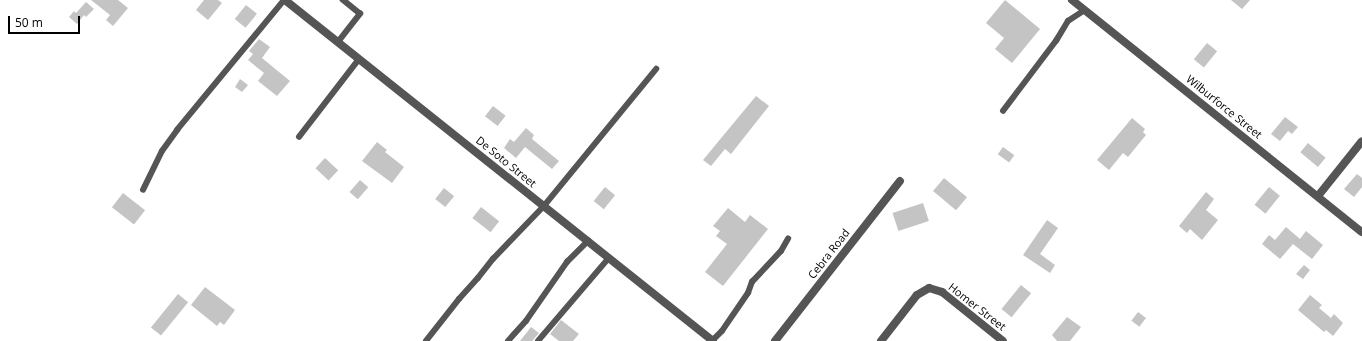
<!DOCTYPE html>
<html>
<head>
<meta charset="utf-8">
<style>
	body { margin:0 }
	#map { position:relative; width:1362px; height:341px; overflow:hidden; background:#fff; font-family:"Open Sans",sans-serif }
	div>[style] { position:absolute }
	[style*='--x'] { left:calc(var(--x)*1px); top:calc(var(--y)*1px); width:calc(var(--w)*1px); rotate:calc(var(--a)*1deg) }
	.building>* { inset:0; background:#c4c4c4; transform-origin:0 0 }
	.service>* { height:5.5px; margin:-2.75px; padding:0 2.75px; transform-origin:2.75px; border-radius:2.75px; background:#555 }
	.minor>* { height:8px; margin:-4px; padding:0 4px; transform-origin:4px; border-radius:4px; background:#555 }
	.tertiary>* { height:8px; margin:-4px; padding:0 4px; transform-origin:4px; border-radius:4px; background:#555 }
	span { translate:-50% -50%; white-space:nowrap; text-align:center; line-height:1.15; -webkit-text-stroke:3px #fff; paint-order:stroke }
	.street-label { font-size:11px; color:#000 }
	.scale { position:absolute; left:8px; top:16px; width:72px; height:18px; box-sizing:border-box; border:2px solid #000; border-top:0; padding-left:5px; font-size:12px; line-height:14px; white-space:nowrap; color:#000; -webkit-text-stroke:3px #fff; paint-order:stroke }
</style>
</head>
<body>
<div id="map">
	<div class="building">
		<div style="clip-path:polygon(91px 0,118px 0,128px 8px,113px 26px,106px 20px,110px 15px)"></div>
		<div style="clip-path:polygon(204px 0,218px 0,222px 3px,208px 20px,196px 10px)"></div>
		<div style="clip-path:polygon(1005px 0,1040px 29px,1012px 63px,995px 49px,1004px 38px,986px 23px)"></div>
		<div style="clip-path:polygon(1231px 0,1250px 0,1242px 9px)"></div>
		<div style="clip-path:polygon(86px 2px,94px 9px,86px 17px,84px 15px,77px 24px,69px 17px,74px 11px,76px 13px)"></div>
		<div style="left:246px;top:5px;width:14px;height:18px;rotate:39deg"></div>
		<div style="clip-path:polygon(259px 39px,270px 47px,262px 58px,290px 81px,277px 96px,258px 81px,264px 73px,248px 60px,253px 54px,249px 51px)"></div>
		<div style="left:1207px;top:43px;width:13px;height:21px;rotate:39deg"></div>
		<div style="clip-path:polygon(240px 79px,248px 85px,242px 92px,235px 87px)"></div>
		<div style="clip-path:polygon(756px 96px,769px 106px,731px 154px,725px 149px,711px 166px,703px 160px)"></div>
		<div style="left:493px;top:106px;width:16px;height:13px;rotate:38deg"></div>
		<div style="clip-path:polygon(1285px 117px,1298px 127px,1292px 134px,1288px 131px,1280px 141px,1271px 134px)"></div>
		<div style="clip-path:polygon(1132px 118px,1145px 129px,1143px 132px,1146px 135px,1128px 157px,1123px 153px,1109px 170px,1097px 160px)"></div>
		<div style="clip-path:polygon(526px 128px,534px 135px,532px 139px,559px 161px,552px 169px,525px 147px,516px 158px,504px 148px,510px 139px,514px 142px)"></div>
		<div style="clip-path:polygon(377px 142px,387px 150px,385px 152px,404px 167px,392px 183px,362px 161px)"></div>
		<div style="left:1308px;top:143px;width:23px;height:12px;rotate:40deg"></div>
		<div style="left:1003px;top:147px;width:14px;height:9px;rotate:36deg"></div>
		<div style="left:325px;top:158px;width:18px;height:14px;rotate:43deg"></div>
		<div style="clip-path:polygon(1357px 174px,1362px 178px,1362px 187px,1354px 197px,1344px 189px)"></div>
		<div style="left:944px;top:178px;width:30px;height:17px;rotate:40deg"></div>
		<div style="left:360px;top:180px;width:11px;height:16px;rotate:41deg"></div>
		<div style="left:605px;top:187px;width:13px;height:18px;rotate:39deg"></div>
		<div style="left:1269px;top:187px;width:14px;height:23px;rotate:39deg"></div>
		<div style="left:444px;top:188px;width:13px;height:14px;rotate:39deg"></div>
		<div style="clip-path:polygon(1206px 192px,1214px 199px,1206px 210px,1218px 220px,1202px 240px,1190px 229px,1187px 233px,1179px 226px)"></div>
		<div style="left:123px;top:193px;width:28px;height:18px;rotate:38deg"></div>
		<div style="left:923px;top:203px;width:19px;height:32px;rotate:72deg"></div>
		<div style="left:481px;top:207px;width:23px;height:14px;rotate:38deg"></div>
		<div style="clip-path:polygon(728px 208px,745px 222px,750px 215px,768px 229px,723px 286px,705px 272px,727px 244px,716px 236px,720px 231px,713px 226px)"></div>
		<div style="clip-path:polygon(1047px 220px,1058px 228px,1040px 254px,1055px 265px,1050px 273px,1023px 255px)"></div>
		<div style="clip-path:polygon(1286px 227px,1300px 239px,1306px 231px,1323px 245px,1312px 259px,1293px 244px,1280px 259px,1262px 244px,1269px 235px,1275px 240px)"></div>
		<div style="clip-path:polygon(1304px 265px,1310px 270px,1303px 279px,1296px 274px)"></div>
		<div style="left:1021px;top:285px;width:13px;height:31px;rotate:39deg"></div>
		<div style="clip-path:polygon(205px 287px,235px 310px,224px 325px,220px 322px,217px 326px,191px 305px)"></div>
		<div style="left:178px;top:294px;width:13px;height:43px;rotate:39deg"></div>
		<div style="clip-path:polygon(1310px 295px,1322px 305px,1319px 308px,1331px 318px,1334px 314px,1343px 323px,1333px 336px,1326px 330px,1324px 332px,1298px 310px)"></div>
		<div style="left:1138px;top:312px;width:10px;height:11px;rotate:37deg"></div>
		<div style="clip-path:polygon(1067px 317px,1081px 327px,1070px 341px,1057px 341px,1052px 335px)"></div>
		<div style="clip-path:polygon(561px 320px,579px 334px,573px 341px,559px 341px,550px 334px)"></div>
		<div style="clip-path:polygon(531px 327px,539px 333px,532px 341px,520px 341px)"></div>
	</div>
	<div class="service">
		<div style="--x:338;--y:42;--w:36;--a:-52"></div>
		<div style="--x:360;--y:14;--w:22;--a:-141"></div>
		<div style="--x:1003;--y:111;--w:88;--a:-52.9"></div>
		<div style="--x:1056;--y:41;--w:23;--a:-59"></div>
		<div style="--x:1068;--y:21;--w:20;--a:-33"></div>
		<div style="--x:299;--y:137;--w:98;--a:-52.4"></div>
		<div style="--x:143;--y:190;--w:43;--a:-64"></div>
		<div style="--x:162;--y:151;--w:26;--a:-54"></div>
		<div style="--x:177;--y:130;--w:168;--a:-50.5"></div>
		<div style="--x:426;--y:341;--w:53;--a:-51.8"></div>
		<div style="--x:459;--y:299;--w:28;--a:-48"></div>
		<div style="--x:478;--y:278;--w:24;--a:-52"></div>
		<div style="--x:493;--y:259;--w:74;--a:-46.1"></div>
		<div style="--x:544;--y:206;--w:177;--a:-50.7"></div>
		<div style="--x:508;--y:341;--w:27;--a:-48"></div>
		<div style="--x:526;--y:321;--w:72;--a:-55.2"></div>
		<div style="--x:567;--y:262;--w:30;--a:-45"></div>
		<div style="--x:538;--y:341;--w:109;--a:-49.5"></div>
		<div style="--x:712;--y:341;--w:14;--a:-45"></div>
		<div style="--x:722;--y:331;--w:46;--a:-55.6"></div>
		<div style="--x:748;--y:293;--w:12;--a:-70"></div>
		<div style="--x:752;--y:282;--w:42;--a:-46.9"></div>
		<div style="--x:781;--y:251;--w:14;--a:-60"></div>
	</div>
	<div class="minor">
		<div style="--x:1318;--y:196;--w:70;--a:-51.3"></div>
		<div style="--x:775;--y:341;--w:203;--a:-52"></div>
		<div style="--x:881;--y:341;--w:58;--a:-52"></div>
		<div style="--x:917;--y:295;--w:14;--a:-30"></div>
		<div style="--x:929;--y:288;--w:14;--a:17"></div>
		<div style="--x:942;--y:292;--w:78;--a:38.8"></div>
	</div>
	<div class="tertiary">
		<div style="--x:285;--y:0;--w:547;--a:38.55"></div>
		<div style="--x:1072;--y:0;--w:371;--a:38.7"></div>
	</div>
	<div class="street-label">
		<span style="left:1224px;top:107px;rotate:39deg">Wilburforce Street</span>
		<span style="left:506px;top:162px;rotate:39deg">De Soto Street</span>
		<span style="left:829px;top:254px;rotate:-52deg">Cebra Road</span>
		<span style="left:977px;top:307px;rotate:38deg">Homer Street</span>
	</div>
	<div class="scale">50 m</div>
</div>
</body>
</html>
